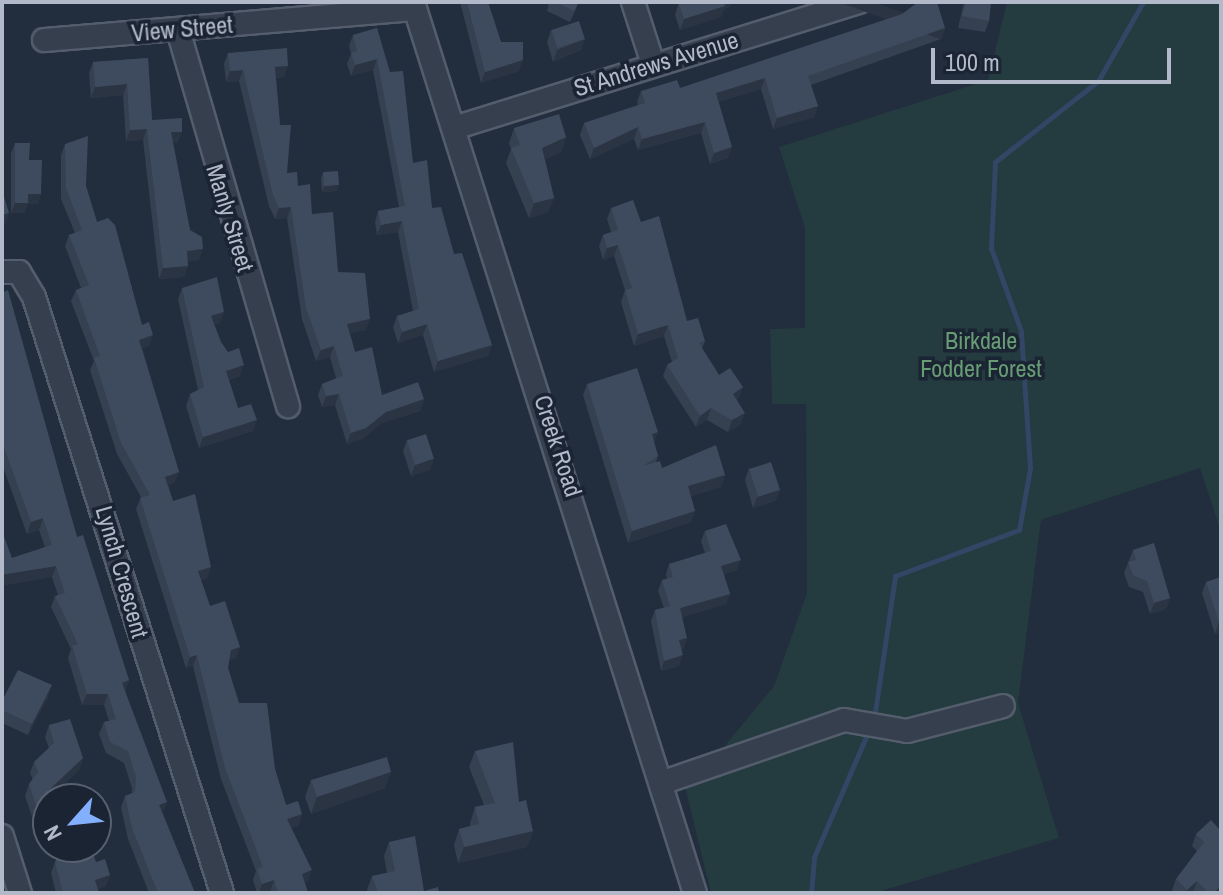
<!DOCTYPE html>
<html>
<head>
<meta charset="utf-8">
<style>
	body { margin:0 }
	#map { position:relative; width:1223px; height:895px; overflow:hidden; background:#222d3e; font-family:"Archivo Narrow",sans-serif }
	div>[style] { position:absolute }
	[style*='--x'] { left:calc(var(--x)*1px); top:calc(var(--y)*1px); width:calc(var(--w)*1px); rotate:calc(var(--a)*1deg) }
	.green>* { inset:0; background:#243b3f }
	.stream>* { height:5px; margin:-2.5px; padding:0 2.5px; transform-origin:2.5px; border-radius:2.5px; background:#334665 }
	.roads { filter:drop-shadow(2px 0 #545d6c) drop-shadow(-2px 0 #545d6c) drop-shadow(0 2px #545d6c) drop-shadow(0 -2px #545d6c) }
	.minor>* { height:22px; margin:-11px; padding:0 11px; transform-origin:11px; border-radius:11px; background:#363f4e }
	.wall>* { inset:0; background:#354051 }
	.shaded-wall>* { inset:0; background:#2b3442; transform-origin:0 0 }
	.building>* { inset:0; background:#3e4b5e; transform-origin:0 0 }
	span { translate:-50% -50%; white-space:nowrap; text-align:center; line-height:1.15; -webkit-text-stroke:7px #1b2433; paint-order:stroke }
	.street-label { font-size:24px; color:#b2bac9 }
	.park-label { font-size:24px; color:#679c75 }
	.frame { position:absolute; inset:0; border:4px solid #b2bac9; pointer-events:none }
	.north { position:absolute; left:32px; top:783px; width:80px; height:80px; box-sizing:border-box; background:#1b2433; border:2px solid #57606f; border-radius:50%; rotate:243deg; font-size:22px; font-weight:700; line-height:32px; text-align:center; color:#b2bac9 }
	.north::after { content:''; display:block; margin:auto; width:28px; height:36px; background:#82affe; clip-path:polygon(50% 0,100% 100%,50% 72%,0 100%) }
	.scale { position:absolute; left:931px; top:48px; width:240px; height:36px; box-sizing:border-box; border:4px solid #b2bac9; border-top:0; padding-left:10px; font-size:24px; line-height:28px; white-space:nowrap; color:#b2bac9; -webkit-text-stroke:6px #1b2433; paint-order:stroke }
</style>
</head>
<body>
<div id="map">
	<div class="green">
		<div style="clip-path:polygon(1007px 2px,1221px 2px,1221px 532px,1200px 468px,1041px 520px,1018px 703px,1059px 838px,874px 893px,711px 893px,680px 767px,719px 753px,774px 686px,807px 593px,806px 404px,772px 404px,770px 329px,805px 328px,805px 228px,779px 147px,988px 80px)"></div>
	</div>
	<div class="stream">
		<div style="--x:874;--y:719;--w:145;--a:-81.6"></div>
		<div style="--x:895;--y:576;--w:132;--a:-20.4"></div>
		<div style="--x:1019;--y:530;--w:63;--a:-79.9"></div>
		<div style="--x:1030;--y:468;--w:137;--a:-93.8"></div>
		<div style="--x:1021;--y:331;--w:88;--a:-109.9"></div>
		<div style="--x:991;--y:248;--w:86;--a:-87.3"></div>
		<div style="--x:995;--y:162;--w:131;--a:-38.2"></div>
		<div style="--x:1098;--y:81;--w:91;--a:-60.3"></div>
		<div style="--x:811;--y:893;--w:36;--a:-85"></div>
		<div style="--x:814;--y:857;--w:136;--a:-66.6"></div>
	</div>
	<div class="roads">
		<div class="minor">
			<div style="--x:413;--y:2;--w:935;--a:72.44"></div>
			<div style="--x:633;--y:2;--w:65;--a:72.1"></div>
			<div style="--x:178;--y:30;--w:392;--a:73.7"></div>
			<div style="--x:44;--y:40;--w:372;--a:-4.8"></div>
			<div style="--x:454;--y:128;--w:424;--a:-17.3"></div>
			<div style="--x:2;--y:272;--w:17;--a:0"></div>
			<div style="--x:19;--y:272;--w:29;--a:59"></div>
			<div style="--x:34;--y:297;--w:625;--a:72.49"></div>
			<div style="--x:664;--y:782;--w:190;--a:-19"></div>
			<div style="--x:844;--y:720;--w:64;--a:9.9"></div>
			<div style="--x:907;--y:731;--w:99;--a:-14.6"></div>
			<div style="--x:2;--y:836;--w:60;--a:72.5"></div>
		</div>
	</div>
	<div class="wall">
		<div style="clip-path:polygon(460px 2px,488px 2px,501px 42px,519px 71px,481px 83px)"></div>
		<div style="clip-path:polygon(549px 2px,579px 2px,570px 22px,547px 11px)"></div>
		<div style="clip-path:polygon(679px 2px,731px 2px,729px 7px,724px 9px,721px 17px,680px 30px,675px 15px)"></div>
		<div style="clip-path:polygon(964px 2px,991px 2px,989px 21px,985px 32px,958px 28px)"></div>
		<div style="clip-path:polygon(377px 28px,413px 163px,492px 345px,488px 356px,434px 372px,423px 335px,398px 343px,393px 327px,397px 316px,413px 311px,398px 232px,377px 235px,375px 222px,378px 211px,399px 207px,373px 70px,351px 76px,347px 64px,351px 54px,349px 46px,353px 35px)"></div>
		<div style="clip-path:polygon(945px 28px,941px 39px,811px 85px,818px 106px,814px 117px,773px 129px,761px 89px,718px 102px,728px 158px,710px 164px,701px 133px,638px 150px,634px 139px,590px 159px,580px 135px,584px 123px,638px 105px,637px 102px,641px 91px,680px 88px)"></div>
		<div style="clip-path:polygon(551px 30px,585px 39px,581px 50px,553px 62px,547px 42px)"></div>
		<div style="clip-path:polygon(228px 53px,284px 77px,276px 78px,280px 125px,287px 173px,298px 186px,366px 330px,350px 333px,355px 352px,382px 395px,424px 399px,420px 411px,382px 423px,362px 439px,347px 444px,335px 405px,322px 407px,318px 395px,322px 384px,336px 378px,330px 357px,316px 361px,302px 319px,287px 218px,275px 219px,269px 206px,239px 81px,226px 82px,224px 64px)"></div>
		<div style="clip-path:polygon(148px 58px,152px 120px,178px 143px,173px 143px,190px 230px,199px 260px,188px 261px,188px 266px,184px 277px,159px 279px,143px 140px,126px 141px,123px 95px,91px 98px,89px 73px,93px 62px)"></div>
		<div style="clip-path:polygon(514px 128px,566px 137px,561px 152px,545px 159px,554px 198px,548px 212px,529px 218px,506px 163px,511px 149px,509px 143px)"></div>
		<div style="clip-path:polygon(15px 143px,29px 160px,38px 204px,28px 204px,24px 213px,11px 213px,11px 153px)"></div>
		<div style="clip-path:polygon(65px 144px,86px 186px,97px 222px,142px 325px,149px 346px,142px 348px,179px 472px,174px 483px,168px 485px,173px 501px,211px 567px,207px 578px,201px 580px,210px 606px,240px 647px,236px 658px,229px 660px,228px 668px,239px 703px,275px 769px,286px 805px,302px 814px,298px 826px,291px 828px,308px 881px,305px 882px,308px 893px,270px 893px,270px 892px,257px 893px,253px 880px,256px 871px,221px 779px,193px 666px,186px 668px,136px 509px,141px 497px,117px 454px,90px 370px,94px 361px,71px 301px,76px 290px,81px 288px,65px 246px,69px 235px,75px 233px,61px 199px,61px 155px)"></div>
		<div style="clip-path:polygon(323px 173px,337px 191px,322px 192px,321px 178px)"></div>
		<div style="clip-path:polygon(611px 208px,641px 222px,687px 321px,705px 341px,702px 349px,719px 375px,743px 387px,738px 399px,737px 400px,741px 424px,728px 432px,707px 420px,696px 427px,663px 376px,667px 365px,672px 362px,664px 336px,634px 346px,621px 302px,625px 290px,614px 256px,603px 260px,599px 246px,603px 235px,611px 232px,607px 219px)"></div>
		<div style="clip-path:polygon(182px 288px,220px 323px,214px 324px,221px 342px,240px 376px,229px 380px,238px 408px,253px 431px,199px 448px,186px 406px,190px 394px,198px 390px,178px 299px)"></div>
		<div style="clip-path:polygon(2px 293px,77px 537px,129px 680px,125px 691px,163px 814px,195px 893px,149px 893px,128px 839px,121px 807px,125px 796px,132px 794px,132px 788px,124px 763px,106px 753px,99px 734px,104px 722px,109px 721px,104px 705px,82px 705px,68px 658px,71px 649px,51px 607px,55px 596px,58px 595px,52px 577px,12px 558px,45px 547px,39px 530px,27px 534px,2px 464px)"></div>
		<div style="clip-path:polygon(587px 384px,658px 432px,654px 442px,658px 456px,656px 463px,662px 468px,725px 475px,721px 487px,691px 496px,695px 511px,691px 522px,628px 543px,583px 395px)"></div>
		<div style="clip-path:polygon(407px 440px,430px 470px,411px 476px,403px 451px)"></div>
		<div style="clip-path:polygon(749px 468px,780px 490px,775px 501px,753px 508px,745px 480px)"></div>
		<div style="clip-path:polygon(705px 531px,737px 570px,724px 574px,730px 594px,726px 604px,682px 617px,684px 648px,681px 649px,679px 666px,661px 671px,651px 621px,655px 610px,664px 608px,658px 591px,662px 580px,667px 579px,666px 574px,669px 564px,705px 553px,701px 541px)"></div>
		<div style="clip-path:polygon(1133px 550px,1170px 598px,1166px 609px,1150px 614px,1143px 592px,1129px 587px,1124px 573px)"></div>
		<div style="clip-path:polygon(1221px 577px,1221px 632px,1215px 634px,1202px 593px,1206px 582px)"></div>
		<div style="clip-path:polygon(48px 697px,28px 735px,2px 723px,2px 701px)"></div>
		<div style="clip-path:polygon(49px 725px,83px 758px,79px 770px,53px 794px,48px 847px,44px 852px,25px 796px,29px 784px,33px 780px,30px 773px,34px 762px,49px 748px,45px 737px)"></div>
		<div style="clip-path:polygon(475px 751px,519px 802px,533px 831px,527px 847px,458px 863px,454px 845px,459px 829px,470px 826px,470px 823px,475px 807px,484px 805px,469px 767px)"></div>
		<div style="clip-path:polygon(311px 780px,385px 788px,311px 814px,305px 797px)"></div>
		<div style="clip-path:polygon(1221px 831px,1221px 893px,1194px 893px,1193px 892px,1192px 893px,1175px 893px,1172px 890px,1176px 879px,1197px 851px,1192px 846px,1196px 834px)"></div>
		<div style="clip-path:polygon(389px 842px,424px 891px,439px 893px,368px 893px,367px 890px,372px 876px,387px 873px,384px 856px)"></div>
		<div style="clip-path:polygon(55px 862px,96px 862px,110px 875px,106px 886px,98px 889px,99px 893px,56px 893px,51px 873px)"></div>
	</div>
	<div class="shaded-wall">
		<div style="clip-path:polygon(722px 2px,731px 2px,729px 7px,724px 9px,721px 17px,680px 30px,684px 19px)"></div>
		<div style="left:945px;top:28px;width:12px;height:145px;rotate:110deg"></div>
		<div style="clip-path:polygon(585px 39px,581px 50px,553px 62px,557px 50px)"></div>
		<div style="clip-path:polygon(377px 59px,373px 70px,351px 76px,355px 65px)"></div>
		<div style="clip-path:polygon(523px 60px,519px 71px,481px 83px,485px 72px)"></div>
		<div style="clip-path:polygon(288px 66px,284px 77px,271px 78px,275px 67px)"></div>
		<div style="clip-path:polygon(243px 70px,239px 81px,226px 82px,230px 71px)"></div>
		<div style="clip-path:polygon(765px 78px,761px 89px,712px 104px,716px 93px)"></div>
		<div style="clip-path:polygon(127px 84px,123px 95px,91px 98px,95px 87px)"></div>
		<div style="clip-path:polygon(818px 106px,814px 117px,773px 129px,777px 118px)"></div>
		<div style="clip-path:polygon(705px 122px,701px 133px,638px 150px,642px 139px)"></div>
		<div style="clip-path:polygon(638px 127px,634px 139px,590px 159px,594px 148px)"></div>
		<div style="clip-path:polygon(147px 129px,143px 140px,126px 141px,130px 130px)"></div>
		<div style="clip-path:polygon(171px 132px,182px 132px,178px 143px,167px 143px)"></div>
		<div style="clip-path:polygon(566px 137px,561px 152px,537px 163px,542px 148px)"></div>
		<div style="clip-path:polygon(732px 147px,728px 158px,710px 164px,714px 153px)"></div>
		<div style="clip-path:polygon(339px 185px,337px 191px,322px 192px,324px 186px)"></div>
		<div style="clip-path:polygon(28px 194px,41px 194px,38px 204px,28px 204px,24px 213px,11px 213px,15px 203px)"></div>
		<div style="clip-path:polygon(554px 198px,548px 212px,529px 218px,534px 203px)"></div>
		<div style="clip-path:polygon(291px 207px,287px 218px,275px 219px,279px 208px)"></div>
		<div style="clip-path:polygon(9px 213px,5px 224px,2px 225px,2px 215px)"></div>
		<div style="clip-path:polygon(402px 221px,398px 232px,377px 235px,381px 225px)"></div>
		<div style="clip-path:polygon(618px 245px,614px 256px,603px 260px,607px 248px)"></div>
		<div style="clip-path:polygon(203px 249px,199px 260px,183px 262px,187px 251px)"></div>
		<div style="clip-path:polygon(188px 266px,184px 277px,159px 279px,163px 268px)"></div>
		<div style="clip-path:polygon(224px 312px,220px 323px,207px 327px,211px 316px)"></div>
		<div style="clip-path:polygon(370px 319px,366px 330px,343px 335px,347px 324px)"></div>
		<div style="clip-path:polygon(427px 324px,423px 335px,398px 343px,402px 332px)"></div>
		<div style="clip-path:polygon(668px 325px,664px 336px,634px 346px,638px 334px)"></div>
		<div style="clip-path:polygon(153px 335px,149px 346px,135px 351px,139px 340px)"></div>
		<div style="clip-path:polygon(492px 345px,488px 356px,434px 372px,438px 361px)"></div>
		<div style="clip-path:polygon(334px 346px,330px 357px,316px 361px,321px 350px)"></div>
		<div style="clip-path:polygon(244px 365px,240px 376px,222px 382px,226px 371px)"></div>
		<div style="clip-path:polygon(743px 387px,738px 399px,729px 405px,733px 394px)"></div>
		<div style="clip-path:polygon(339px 394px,335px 405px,322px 407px,326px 396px)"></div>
		<div style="clip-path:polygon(424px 399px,420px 411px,382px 423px,362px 439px,347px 444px,351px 433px,386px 412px)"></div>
		<div style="clip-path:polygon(711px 408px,707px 420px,696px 427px,700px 416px)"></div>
		<div style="clip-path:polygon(745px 413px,741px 424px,728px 432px,732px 420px)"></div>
		<div style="clip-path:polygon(257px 420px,253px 431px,199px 448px,203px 437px)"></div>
		<div style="clip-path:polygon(658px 432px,654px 443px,652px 434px)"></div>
		<div style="clip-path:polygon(434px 459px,430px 470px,411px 476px,415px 465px)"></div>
		<div style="clip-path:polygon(179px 472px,174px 483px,161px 488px,165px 477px)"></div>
		<div style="clip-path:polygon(725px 475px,721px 487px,684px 498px,688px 486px)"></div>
		<div style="clip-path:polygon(780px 490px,775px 501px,753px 508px,757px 497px)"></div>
		<div style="clip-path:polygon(695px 511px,691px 522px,628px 543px,632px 531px)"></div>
		<div style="clip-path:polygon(43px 518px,39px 530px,27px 534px,31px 522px)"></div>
		<div style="clip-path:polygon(741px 560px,737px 570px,717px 576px,721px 566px)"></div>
		<div style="clip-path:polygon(56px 566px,52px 577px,2px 586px,2px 575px)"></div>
		<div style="clip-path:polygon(211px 567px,207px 578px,194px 582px,198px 571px)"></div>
		<div style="clip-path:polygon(730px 594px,726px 604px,676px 619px,680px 608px)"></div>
		<div style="clip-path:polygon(1170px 598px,1166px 609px,1150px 614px,1154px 603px)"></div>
		<div style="clip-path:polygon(1219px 622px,1221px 622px,1221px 632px,1215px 634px)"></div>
		<div style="clip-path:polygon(687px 638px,684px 648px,675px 650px,679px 640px)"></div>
		<div style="clip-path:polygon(240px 647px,236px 658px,227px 661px,231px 650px)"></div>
		<div style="clip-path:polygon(197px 655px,193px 666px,186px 668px,190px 657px)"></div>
		<div style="clip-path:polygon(683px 655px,679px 666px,661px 671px,664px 661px)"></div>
		<div style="clip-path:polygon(129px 680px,125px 692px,122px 683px)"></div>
		<div style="clip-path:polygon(52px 685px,48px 697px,28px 735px,32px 724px)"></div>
		<div style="clip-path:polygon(87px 694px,108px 694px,104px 705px,82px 705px)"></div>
		<div style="clip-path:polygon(83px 758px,79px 770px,47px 799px,51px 788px)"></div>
		<div style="clip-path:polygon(391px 772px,385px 788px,311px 814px,317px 797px)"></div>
		<div style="clip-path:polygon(167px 802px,163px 813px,159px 805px)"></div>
		<div style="clip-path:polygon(302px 814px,298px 826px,283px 830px,287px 819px)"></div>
		<div style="clip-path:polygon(533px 831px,527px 847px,458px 863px,464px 847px)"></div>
		<div style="clip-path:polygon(48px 841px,48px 847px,60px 847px,44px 852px)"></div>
		<div style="clip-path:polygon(312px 870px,308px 881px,298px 885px,302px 874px)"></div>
		<div style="clip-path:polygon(110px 875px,106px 886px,91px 892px,95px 880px)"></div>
		<div style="clip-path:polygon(274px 880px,270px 892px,259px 893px,262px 884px)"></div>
		<div style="clip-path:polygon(1197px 881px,1193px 892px,1186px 893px,1187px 890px)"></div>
		<div style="clip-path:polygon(1221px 886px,1221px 893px,1213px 893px)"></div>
	</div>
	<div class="building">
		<div style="clip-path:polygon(467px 2px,488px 2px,501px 42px,523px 42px,523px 60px,485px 72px)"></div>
		<div style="clip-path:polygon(556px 2px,578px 2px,574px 11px)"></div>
		<div style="clip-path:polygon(685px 2px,724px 2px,725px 6px,684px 19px,679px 4px)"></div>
		<div style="clip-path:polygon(918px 2px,937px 2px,945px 28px,808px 76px,818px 106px,777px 118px,765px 78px,716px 93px,732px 147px,714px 153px,705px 122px,642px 139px,638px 127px,594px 148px,584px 123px,645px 103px,641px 91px,677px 80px,680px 88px,902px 14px)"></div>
		<div style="clip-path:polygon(966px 2px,991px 2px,989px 21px,962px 16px)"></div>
		<div style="left:579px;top:21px;width:19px;height:29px;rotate:72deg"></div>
		<div style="clip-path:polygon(377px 28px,390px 72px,403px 71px,413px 163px,427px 160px,432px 208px,441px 207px,454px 254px,462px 253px,492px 345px,438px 361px,427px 324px,402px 332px,397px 316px,419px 309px,402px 221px,381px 225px,378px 211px,405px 206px,377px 59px,355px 65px,351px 53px,357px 51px,353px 35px)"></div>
		<div style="clip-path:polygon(287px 48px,288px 66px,275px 67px,280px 125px,291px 125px,287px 173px,297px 172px,298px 186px,310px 184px,312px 214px,333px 212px,338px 272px,365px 273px,370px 319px,347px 324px,355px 352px,372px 347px,382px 395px,418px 382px,424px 399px,386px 412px,366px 428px,351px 433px,339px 394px,326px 396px,322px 384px,343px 376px,334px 346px,321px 350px,306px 308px,291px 207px,279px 208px,273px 195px,243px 70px,230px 71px,228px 53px)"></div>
		<div style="clip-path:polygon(148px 58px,152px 120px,182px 118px,182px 132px,171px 132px,190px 230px,202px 237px,203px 249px,187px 251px,188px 266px,163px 268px,147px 129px,130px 130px,127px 84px,95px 87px,93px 62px)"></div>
		<div style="clip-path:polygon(559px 114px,566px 137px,542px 148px,554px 198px,534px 203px,511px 148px,520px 145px,514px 128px)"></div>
		<div style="clip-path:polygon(88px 136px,86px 186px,97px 222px,108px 218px,115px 225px,142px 325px,149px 322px,153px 335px,139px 340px,179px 472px,165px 477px,173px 501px,195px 494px,211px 567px,198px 571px,210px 606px,225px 601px,240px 647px,231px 650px,228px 668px,239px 703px,267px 703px,275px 769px,286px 805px,298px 801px,302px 814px,287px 819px,312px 870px,302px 874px,308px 893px,278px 893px,274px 880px,262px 884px,257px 869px,263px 867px,225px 768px,197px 655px,190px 657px,140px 498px,150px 495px,121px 443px,94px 358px,100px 356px,76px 290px,89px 285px,69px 235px,82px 230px,66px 188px,65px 144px)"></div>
		<div style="clip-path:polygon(15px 143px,30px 143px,29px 160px,42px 160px,41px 194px,28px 194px,28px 203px,15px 203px)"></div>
		<div style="left:338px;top:171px;width:14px;height:15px;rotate:86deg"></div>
		<div style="clip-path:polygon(2px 190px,9px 213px,2px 215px)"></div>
		<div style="clip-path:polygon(633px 200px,641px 222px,659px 216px,687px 321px,698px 318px,705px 341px,699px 343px,719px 375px,730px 368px,743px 387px,733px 394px,745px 413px,732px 420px,711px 408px,700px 416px,667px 365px,678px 358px,668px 325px,638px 334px,625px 290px,632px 288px,618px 245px,607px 248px,603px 235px,618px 230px,611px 208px)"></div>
		<div style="clip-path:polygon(217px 277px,224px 312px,211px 316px,221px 342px,228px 352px,239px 348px,244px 365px,226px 371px,238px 408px,251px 404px,257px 420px,203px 437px,190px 394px,204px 387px,182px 288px)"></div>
		<div style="clip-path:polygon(8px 290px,77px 537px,83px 535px,129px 680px,122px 683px,167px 802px,159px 805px,195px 893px,158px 893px,132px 828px,125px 796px,135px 792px,136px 777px,128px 751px,110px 742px,104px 722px,116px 719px,108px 694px,87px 694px,72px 646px,78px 644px,55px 596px,65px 593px,56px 566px,2px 575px,2px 531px,12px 558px,52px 545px,43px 518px,31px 522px,2px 442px,2px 293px)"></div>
		<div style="clip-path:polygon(637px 368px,658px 432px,652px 434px,658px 456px,643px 466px,660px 461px,662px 468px,716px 445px,725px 475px,688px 486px,695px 511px,632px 531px,587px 384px)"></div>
		<div style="left:426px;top:434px;width:26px;height:20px;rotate:72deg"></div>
		<div style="left:771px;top:462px;width:29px;height:23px;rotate:72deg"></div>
		<div style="clip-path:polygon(726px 524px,741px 560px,721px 566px,730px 594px,680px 608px,687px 638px,679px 640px,683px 655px,664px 661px,655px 610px,670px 606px,662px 580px,673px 577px,669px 564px,711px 551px,705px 531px)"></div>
		<div style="clip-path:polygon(1154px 543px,1170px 598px,1154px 603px,1147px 581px,1133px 575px,1128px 562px,1136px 560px,1133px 550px)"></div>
		<div style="clip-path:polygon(1221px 577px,1221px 622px,1219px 622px,1206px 582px)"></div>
		<div style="clip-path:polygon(18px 670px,52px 685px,32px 724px,2px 710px,2px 701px)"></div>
		<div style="clip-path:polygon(70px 719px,83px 758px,51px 788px,55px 799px,48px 799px,48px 841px,29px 784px,38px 772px,34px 762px,54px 743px,49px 725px)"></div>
		<div style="clip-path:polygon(513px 742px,519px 802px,526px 800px,533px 831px,464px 847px,459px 829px,479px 824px,475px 807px,495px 803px,475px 751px)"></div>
		<div style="clip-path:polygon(387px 757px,391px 772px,317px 797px,311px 780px)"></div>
		<div style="clip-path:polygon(1211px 820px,1221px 831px,1221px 886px,1213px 893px,1209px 893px,1197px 881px,1187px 890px,1176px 879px,1204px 842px,1196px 834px)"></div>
		<div style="clip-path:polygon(415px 836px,424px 891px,438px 887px,439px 893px,378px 893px,372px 876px,395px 871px,389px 842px)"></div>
		<div style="clip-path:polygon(62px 847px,91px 847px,96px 862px,105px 859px,110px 875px,95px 880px,99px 893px,63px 893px,55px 862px)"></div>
	</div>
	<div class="street-label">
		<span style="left:182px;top:29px;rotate:-5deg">View Street</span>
		<span style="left:656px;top:64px;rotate:-17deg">St Andrews Avenue</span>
		<span style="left:230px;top:218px;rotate:73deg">Manly Street</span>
		<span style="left:558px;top:446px;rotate:72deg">Creek Road</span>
		<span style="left:122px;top:572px;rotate:74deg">Lynch Crescent</span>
	</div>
	<div class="park-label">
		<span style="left:981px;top:355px">Birkdale<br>Fodder Forest</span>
	</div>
	<div class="frame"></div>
	<div class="north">N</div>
	<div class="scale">100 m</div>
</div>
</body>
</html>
